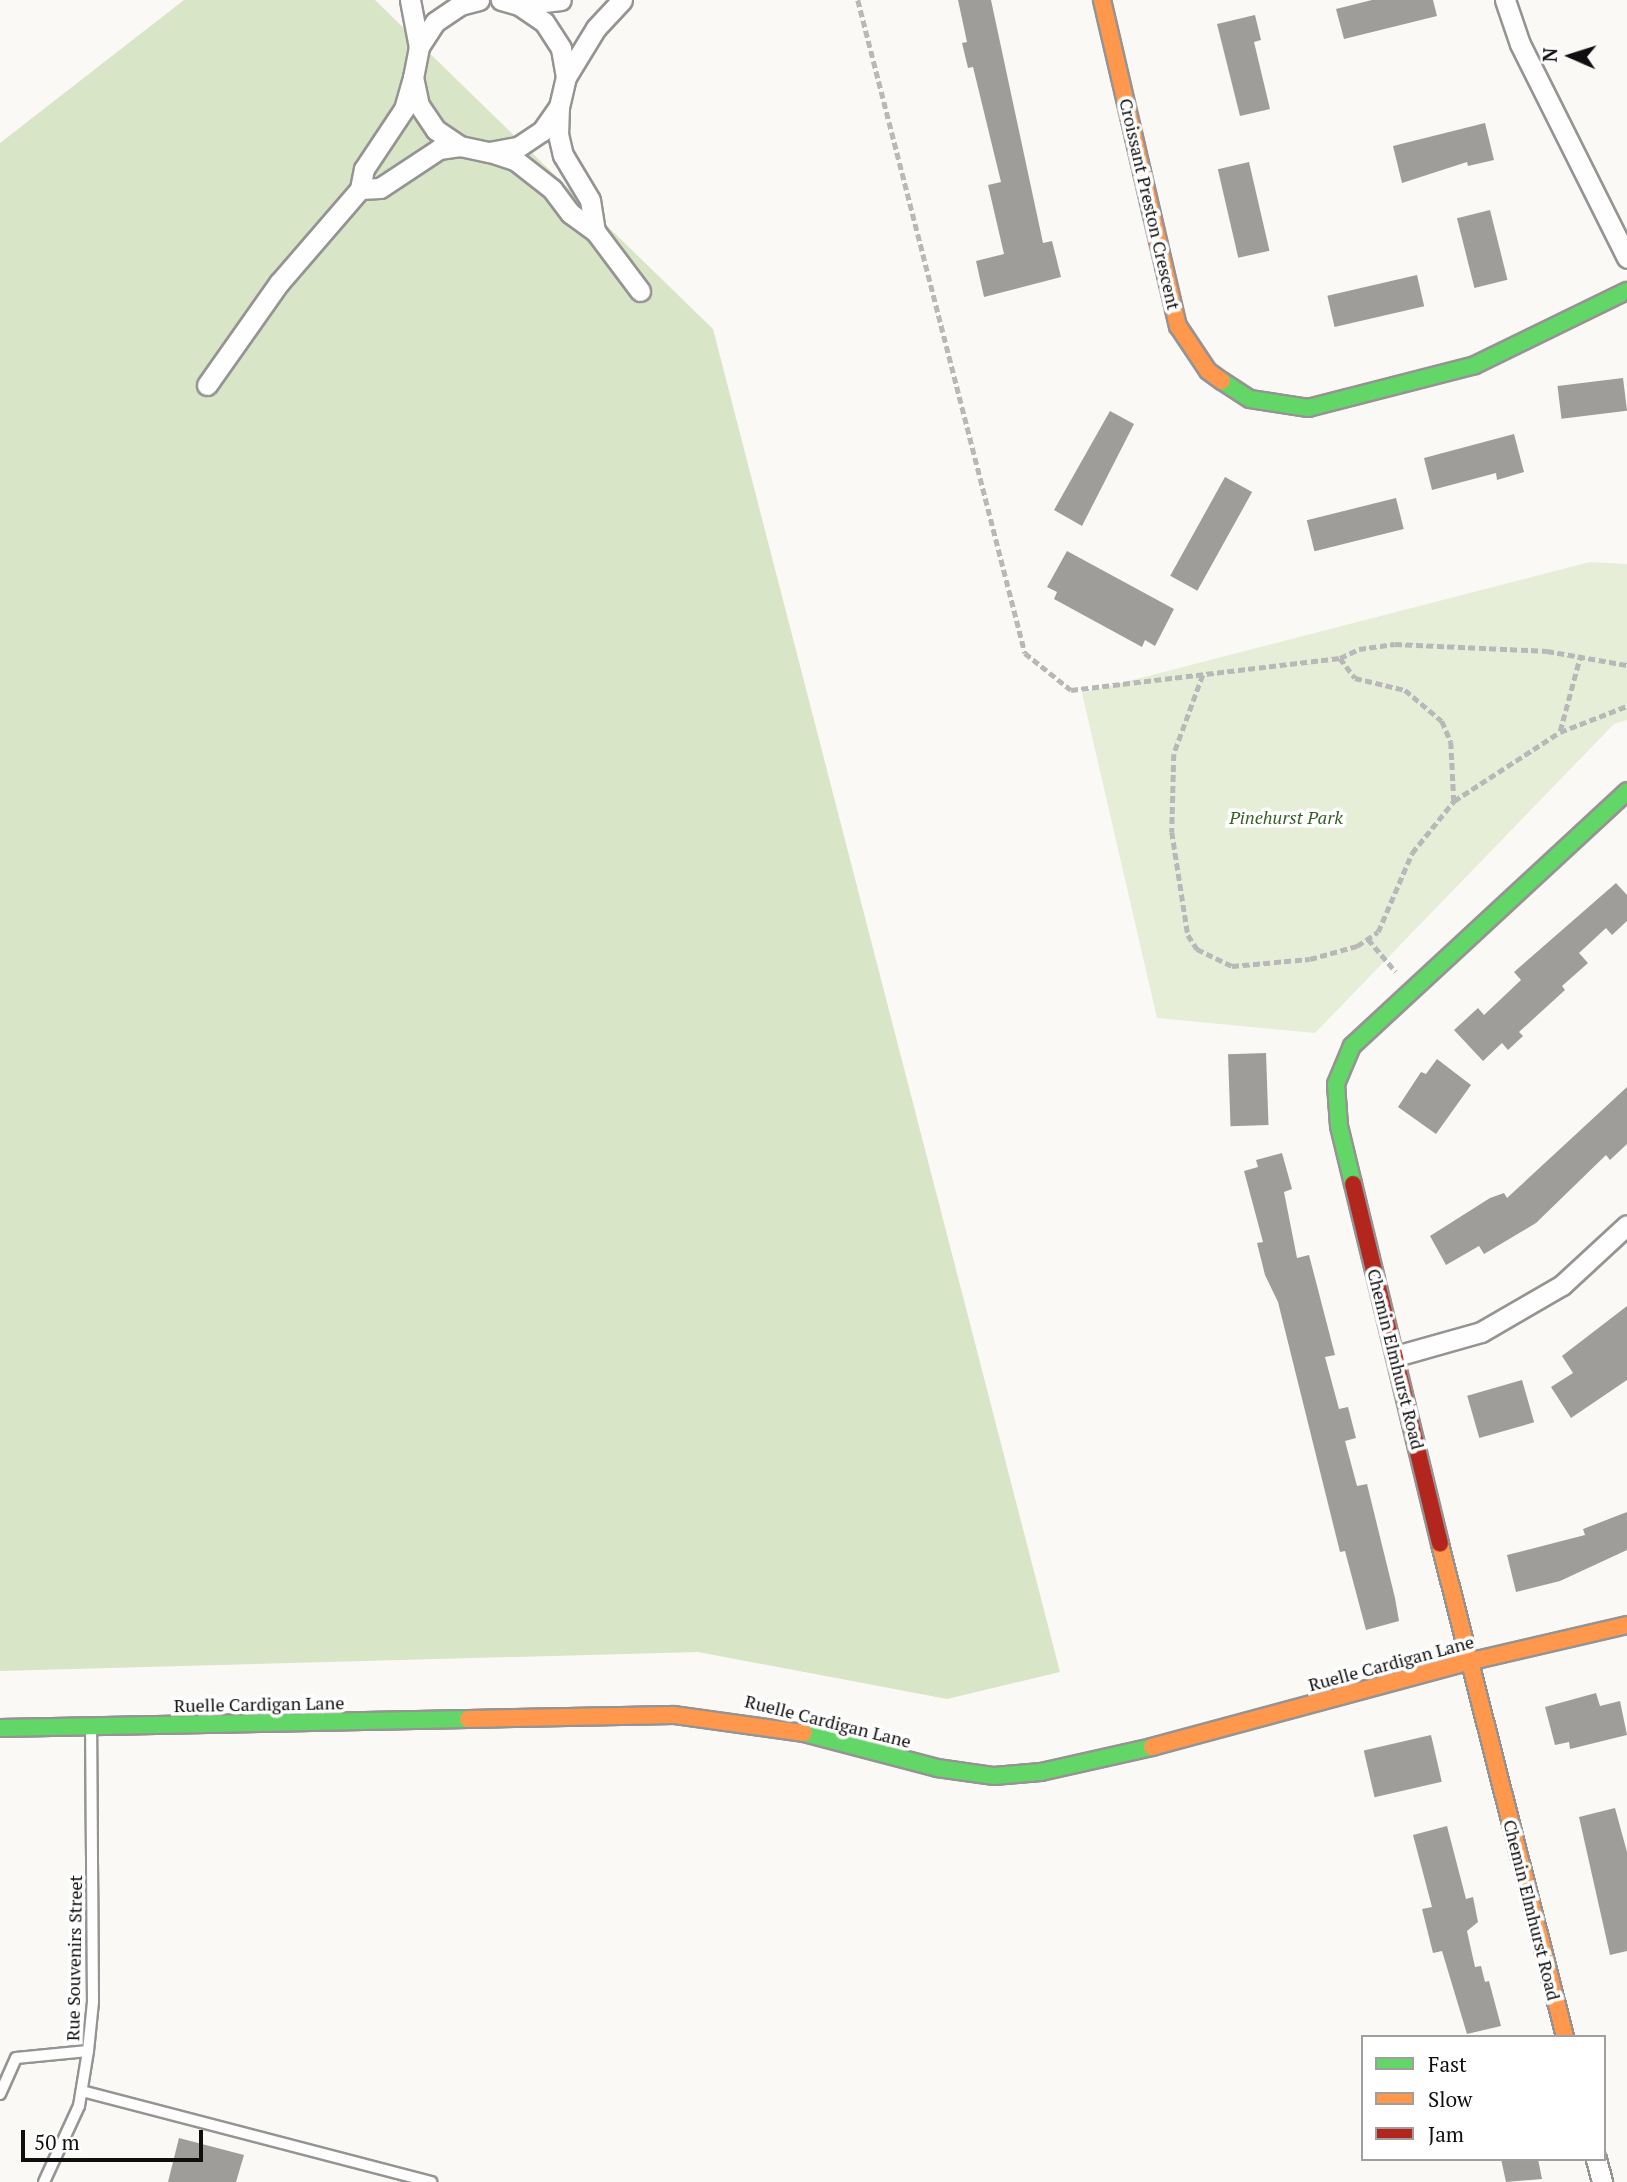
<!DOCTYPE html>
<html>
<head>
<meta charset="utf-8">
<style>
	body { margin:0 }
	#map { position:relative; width:1627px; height:2182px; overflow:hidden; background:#fbf9f5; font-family:"PT Serif",serif }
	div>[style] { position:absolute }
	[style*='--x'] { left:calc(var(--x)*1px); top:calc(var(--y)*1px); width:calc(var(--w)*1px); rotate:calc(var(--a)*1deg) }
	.green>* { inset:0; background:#e7eed7 }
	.forest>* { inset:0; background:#d9e5c7 }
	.building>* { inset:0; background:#9f9d9a; transform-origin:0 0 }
	.path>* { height:4.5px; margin-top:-2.25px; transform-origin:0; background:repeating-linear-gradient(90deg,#b9b8b8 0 7px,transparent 0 10.5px) }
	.roads { filter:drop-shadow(2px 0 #959493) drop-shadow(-2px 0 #959493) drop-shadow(0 2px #959493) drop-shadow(0 -2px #959493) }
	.lane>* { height:10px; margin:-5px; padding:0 5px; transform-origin:5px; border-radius:5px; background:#fefefe }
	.street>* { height:19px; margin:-9.5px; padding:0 9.5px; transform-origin:9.5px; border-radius:9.5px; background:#fefefe }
	.fast>* { height:16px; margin:-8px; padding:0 8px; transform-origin:8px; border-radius:8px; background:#63d668 }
	.slow>* { height:16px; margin:-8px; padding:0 8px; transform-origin:8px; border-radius:8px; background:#ff974d }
	.jam>* { height:16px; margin:-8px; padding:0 8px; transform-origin:8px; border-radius:8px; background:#b3261e }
	span { translate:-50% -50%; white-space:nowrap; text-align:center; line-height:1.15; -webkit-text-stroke:7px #fff; paint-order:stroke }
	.street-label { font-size:18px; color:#0f0f0f }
	.park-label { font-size:18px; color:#386026; font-style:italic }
	.legend { position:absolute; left:1361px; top:2035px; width:245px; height:126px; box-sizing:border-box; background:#fff; border:2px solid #9f9f9f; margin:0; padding:9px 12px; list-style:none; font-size:21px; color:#0f0f0f }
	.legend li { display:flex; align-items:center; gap:14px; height:35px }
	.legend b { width:35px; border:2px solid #9f9f9f }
	.north { position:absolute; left:1536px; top:21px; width:70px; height:70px; -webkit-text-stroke:5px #fff; paint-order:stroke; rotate:273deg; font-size:19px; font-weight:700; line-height:28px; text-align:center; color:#0f0f0f }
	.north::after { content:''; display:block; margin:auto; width:24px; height:32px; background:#0f0f0f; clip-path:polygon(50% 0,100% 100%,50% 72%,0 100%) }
	.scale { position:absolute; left:21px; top:2130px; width:182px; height:32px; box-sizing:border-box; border:4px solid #0f0f0f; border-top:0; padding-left:9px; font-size:21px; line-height:24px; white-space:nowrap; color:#0f0f0f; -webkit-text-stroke:5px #fff; paint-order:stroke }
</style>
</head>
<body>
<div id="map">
	<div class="green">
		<div style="clip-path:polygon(1590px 562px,1627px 564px,1627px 720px,1614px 724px,1315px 1033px,1157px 1018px,1082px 693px)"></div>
	</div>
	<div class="forest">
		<div style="clip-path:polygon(184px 0,375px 0,713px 329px,1060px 1672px,947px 1699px,698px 1652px,0 1671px,0 143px)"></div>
	</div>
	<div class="building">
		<div style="clip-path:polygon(958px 0,991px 0,1043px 243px,1052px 241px,1061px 277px,984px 297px,976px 261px,1004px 254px,988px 185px,1001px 182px,973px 67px,968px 68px,962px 43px,967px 42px)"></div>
		<div style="clip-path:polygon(1372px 0,1433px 0,1437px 16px,1344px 39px,1336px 9px)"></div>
		<div style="clip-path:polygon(1255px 15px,1261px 40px,1254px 42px,1270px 109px,1240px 116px,1217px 24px)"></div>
		<div style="clip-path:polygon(1485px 123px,1494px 160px,1468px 166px,1467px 162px,1402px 183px,1393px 146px)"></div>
		<div style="left:1249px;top:162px;width:91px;height:32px;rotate:77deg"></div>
		<div style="left:1490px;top:210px;width:72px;height:34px;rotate:76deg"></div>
		<div style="left:1417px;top:275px;width:32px;height:92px;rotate:77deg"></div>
		<div style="left:1623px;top:378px;width:33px;height:66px;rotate:83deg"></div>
		<div style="clip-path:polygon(1110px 411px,1134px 424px,1082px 526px,1054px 510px)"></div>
		<div style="clip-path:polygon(1514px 434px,1524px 472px,1497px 480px,1496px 473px,1432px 490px,1424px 458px)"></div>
		<div style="left:1225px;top:477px;width:31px;height:113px;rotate:29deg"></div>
		<div style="left:1396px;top:498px;width:32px;height:92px;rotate:76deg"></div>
		<div style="clip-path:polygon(1067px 551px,1174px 609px,1155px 646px,1145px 640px,1142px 647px,1054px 599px,1057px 592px,1047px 587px)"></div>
		<div style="clip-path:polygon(1616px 883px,1627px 895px,1627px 921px,1612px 935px,1606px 928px,1579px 953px,1588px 963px,1562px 986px,1565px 990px,1519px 1032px,1523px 1036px,1508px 1050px,1502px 1043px,1483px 1061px,1454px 1030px,1478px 1008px,1484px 1015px,1521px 980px,1514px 972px)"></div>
		<div style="left:1266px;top:1053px;width:72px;height:38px;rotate:88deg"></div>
		<div style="clip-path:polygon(1437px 1059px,1471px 1085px,1436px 1134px,1398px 1107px,1421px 1072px,1426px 1074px)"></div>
		<div style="clip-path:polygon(1627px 1087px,1627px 1144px,1610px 1160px,1606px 1155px,1536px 1223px,1484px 1254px,1479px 1246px,1446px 1265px,1430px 1236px,1490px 1198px,1504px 1193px,1507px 1198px)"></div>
		<div style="clip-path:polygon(1282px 1153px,1292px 1189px,1284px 1192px,1297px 1258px,1309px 1255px,1335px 1355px,1325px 1357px,1339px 1409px,1348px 1407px,1356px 1438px,1345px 1441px,1357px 1486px,1367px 1484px,1395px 1598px,1399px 1621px,1366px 1630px,1345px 1551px,1340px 1552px,1278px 1302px,1265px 1275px,1257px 1243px,1263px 1242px,1244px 1171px,1258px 1167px,1256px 1160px)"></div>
		<div style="clip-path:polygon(1627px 1306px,1627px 1380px,1571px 1418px,1551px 1387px,1573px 1373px,1562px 1356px)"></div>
		<div style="left:1522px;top:1380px;width:44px;height:57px;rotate:74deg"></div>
		<div style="clip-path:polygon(1627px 1512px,1627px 1550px,1560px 1581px,1516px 1592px,1507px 1555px,1585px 1535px,1583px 1529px)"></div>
		<div style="clip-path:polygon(1596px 1693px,1600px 1706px,1620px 1701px,1627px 1735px,1570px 1749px,1569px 1742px,1555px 1745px,1545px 1707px)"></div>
		<div style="left:1431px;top:1735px;width:48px;height:69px;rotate:77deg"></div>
		<div style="clip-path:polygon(1615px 1808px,1627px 1852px,1627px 1951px,1610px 1955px,1579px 1817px)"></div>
		<div style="clip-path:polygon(1447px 1826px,1466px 1899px,1473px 1897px,1478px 1922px,1467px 1931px,1475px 1967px,1481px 1966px,1485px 1982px,1489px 1981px,1501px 2026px,1467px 2034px,1442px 1951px,1433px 1953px,1422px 1909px,1432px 1907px,1413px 1835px)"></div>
		<div style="clip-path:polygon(179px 2138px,244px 2155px,236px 2182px,168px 2182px)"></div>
		<div style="clip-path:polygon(1501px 2159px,1538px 2159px,1542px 2179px,1506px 2182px)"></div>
	</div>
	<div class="path">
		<div style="--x:858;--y:0;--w:674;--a:75.65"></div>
		<div style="--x:1025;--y:653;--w:59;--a:38.8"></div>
		<div style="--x:1071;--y:690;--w:271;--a:-6.8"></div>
		<div style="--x:1340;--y:658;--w:21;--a:-25"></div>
		<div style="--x:1359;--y:649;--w:36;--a:-8"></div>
		<div style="--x:1395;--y:644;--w:152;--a:2.6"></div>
		<div style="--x:1547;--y:651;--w:81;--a:9.9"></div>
		<div style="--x:1340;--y:658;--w:25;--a:53"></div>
		<div style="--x:1355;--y:678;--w:51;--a:13.5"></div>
		<div style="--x:1405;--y:690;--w:48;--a:40"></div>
		<div style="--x:1442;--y:721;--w:23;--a:67"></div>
		<div style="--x:1451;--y:742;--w:59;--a:87.1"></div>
		<div style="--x:1203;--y:675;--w:84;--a:110.2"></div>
		<div style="--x:1174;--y:754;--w:78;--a:91.5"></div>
		<div style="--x:1172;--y:832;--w:104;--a:81.2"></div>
		<div style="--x:1188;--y:935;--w:17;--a:57"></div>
		<div style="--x:1197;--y:949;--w:39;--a:26"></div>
		<div style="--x:1232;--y:966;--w:78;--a:-5.1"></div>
		<div style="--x:1310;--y:959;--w:49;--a:-15.5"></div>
		<div style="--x:1357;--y:946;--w:25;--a:-34"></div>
		<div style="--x:1378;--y:932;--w:86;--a:-66.7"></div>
		<div style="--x:1412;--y:853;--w:67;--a:-51.1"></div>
		<div style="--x:1454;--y:801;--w:126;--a:-33.1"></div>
		<div style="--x:1560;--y:732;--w:72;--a:-21.2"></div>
		<div style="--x:1560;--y:731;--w:77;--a:-74.9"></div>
		<div style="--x:1368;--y:939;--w:43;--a:49.7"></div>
	</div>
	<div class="roads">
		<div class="lane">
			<div style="--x:82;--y:2091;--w:361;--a:14.6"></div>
			<div style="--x:0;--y:2094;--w:39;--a:-66"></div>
			<div style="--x:16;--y:2058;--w:72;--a:-5.6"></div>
			<div style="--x:44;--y:2182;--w:84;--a:-65.3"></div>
			<div style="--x:79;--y:2106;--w:56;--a:-80.7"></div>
			<div style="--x:88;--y:2051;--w:49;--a:-84.2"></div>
			<div style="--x:93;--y:2002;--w:273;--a:-90.4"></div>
		</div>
		<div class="street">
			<div style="--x:410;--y:0;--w:48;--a:79.2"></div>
			<div style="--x:479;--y:0;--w:20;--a:165"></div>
			<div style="--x:460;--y:5;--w:30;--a:146"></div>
			<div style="--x:435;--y:22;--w:30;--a:123"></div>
			<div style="--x:419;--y:47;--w:31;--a:101"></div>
			<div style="--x:413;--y:77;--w:29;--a:78"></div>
			<div style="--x:419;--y:105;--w:30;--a:56"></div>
			<div style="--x:436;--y:130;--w:29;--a:34"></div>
			<div style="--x:460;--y:146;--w:30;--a:12"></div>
			<div style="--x:489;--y:152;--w:29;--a:-10"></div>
			<div style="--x:518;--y:147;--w:29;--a:-34"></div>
			<div style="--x:542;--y:131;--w:29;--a:-55"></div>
			<div style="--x:559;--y:107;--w:31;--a:-77"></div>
			<div style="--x:566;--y:77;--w:29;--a:-100"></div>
			<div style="--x:561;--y:48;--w:31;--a:-123"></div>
			<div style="--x:544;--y:22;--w:30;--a:-146"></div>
			<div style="--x:519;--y:5;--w:19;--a:-164"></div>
			<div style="--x:1505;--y:0;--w:46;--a:71.2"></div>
			<div style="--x:1520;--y:44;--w:239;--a:63.4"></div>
			<div style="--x:519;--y:5;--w:42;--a:-6.8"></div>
			<div style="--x:566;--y:77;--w:57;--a:-58.5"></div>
			<div style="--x:596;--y:28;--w:38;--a:-47"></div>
			<div style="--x:559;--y:107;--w:27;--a:92"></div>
			<div style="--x:558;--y:134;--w:22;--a:77"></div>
			<div style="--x:563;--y:155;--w:52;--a:59"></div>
			<div style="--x:590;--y:200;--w:31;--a:81"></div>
			<div style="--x:493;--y:153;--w:23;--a:18"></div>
			<div style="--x:515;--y:160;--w:47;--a:38.1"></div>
			<div style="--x:552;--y:189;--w:30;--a:53"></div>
			<div style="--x:570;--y:213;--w:31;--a:36"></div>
			<div style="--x:595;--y:231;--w:75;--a:53.1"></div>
			<div style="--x:360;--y:189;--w:20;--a:-3"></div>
			<div style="--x:380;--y:188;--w:71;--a:-33.5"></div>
			<div style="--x:439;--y:149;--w:21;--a:-8"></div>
			<div style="--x:207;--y:385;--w:125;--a:-54.8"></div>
			<div style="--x:279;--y:283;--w:124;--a:-49.2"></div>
			<div style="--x:360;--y:189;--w:20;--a:-79"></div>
			<div style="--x:364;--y:169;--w:72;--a:-56.3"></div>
			<div style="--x:404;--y:109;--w:29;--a:-74"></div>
			<div style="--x:1396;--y:1356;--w:88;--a:-15.8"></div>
			<div style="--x:1481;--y:1332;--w:94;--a:-30.1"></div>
			<div style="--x:1562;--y:1285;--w:88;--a:-42.7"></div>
			<div style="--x:1596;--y:2159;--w:24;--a:75"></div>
		</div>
		<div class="fast">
			<div style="--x:1222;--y:381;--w:33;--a:33"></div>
			<div style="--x:1250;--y:399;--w:59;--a:8.8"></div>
			<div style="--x:1308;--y:408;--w:172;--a:-14.4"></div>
			<div style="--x:1475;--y:365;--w:169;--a:-26"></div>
			<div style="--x:1353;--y:1184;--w:60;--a:-103.6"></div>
			<div style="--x:1339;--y:1126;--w:42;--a:-94.1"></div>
			<div style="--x:1336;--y:1084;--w:41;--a:-67.2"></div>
			<div style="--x:1352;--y:1046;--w:375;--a:-42.8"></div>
			<div style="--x:0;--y:1728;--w:468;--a:-1.1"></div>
			<div style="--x:804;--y:1733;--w:138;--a:14.7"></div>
			<div style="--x:937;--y:1768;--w:58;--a:8"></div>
			<div style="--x:994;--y:1776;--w:47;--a:-4.9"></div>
			<div style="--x:1041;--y:1772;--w:114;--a:-12.7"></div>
		</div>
		<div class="slow">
			<div style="--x:1102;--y:0;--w:335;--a:76.9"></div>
			<div style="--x:1178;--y:326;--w:54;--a:56.3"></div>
			<div style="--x:1208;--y:371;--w:17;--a:36"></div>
			<div style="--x:1440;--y:1544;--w:509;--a:75.77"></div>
			<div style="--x:468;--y:1719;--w:206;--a:-1.1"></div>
			<div style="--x:674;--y:1715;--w:131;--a:7.9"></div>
			<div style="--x:1152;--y:1747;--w:327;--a:-15.1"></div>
			<div style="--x:1468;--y:1662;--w:163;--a:-13.1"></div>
		</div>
		<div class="jam">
			<div style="--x:1353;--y:1184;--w:370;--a:76.4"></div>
		</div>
	</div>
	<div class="street-label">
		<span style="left:1150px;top:204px;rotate:77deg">Croissant Preston Crescent</span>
		<span style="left:1396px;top:1359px;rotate:76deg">Chemin Elmhurst Road</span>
		<span style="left:1391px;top:1663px;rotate:-15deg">Ruelle Cardigan Lane</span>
		<span style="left:259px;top:1704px;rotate:-1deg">Ruelle Cardigan Lane</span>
		<span style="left:828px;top:1721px;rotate:14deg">Ruelle Cardigan Lane</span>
		<span style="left:1532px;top:1910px;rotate:76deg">Chemin Elmhurst Road</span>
		<span style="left:74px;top:1958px;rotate:-89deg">Rue Souvenirs Street</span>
	</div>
	<div class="park-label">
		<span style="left:1286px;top:817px">Pinehurst Park</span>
	</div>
	<ul class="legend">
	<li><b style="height:9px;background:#63d668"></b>Fast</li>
	<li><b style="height:9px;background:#ff974d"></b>Slow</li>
	<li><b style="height:9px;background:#b3261e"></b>Jam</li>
	</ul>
	<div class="north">N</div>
	<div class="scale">50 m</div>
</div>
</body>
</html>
